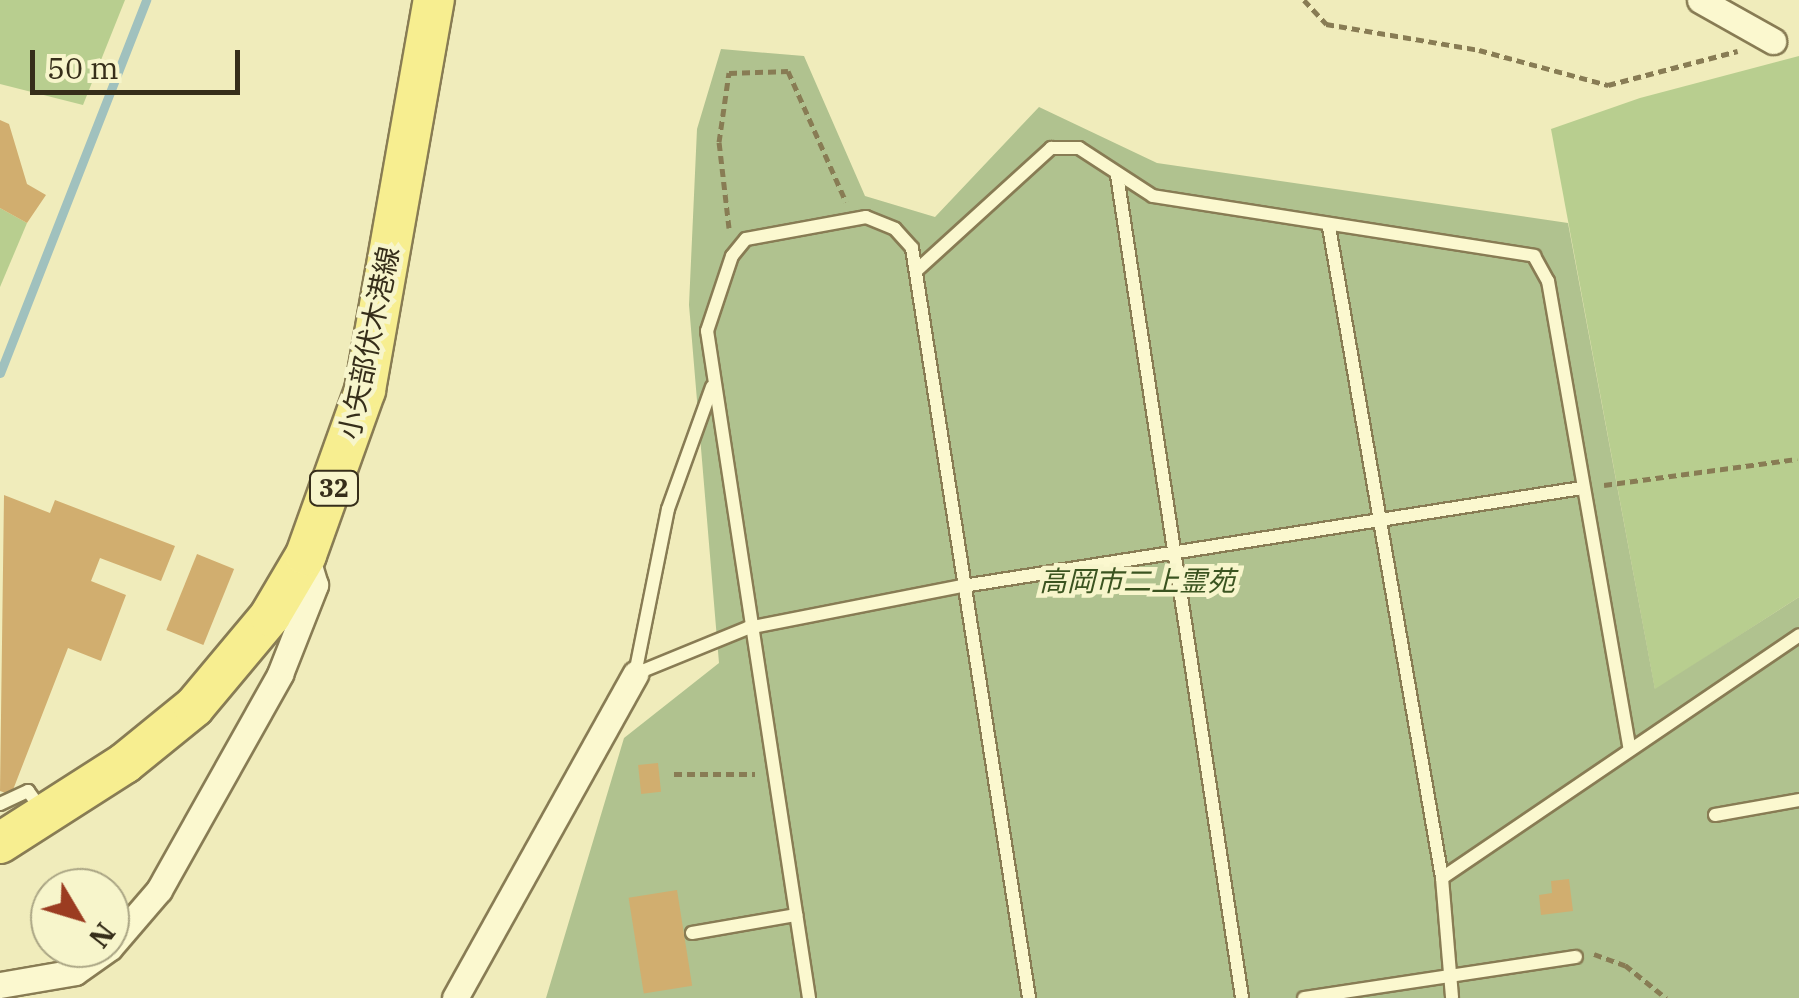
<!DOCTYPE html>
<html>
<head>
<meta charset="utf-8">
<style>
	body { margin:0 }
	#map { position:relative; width:1799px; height:998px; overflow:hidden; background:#f0ecbb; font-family:"IBM Plex Serif","Noto Sans JP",serif }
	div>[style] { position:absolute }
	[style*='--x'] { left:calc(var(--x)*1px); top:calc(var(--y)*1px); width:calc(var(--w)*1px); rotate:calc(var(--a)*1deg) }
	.green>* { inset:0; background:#b8ce8f }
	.cemetery>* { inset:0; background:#b0c28f }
	.stream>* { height:9px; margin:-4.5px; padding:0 4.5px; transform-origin:4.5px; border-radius:4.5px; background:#a0c1be }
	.building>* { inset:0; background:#d1ae6f; transform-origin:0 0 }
	.path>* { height:5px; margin-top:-2.5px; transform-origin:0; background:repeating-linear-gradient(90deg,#887c54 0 8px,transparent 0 13px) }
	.roads { filter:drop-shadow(2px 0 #887c54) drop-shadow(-2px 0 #887c54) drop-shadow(0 2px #887c54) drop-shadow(0 -2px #887c54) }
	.lane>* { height:12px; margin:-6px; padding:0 6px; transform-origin:6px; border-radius:6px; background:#fbf8cf }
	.street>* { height:25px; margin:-12.5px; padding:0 12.5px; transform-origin:12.5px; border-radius:12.5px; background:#fbf8cf }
	.primary>* { height:40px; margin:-20px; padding:0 20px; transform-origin:20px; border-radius:20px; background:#f7ee90 }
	span { translate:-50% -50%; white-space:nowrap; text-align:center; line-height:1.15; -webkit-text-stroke:9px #f7f5cb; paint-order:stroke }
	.shield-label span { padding:2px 8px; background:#f7f5cb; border:2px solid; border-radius:8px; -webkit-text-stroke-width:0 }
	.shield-label { font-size:25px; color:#362e1a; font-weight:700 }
	.street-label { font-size:28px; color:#362e1a }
	.park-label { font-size:28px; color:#3b5420; font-style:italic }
	.north { position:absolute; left:30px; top:868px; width:100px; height:100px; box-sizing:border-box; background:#f7f5cb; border:2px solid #aaa584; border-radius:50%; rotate:128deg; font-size:28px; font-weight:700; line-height:40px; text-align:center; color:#362e1a }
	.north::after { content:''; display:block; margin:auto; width:35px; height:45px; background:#9b3c21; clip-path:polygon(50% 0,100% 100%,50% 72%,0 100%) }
	.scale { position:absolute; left:30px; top:50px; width:210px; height:45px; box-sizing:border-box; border:5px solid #362e1a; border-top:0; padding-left:12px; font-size:30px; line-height:35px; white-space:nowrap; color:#362e1a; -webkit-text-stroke:8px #f7f5cb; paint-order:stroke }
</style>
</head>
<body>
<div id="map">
	<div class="green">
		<div style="clip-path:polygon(0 0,125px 0,83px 105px,0 84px)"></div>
		<div style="clip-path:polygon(1799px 56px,1799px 597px,1655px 690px,1551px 129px,1640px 98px)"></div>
		<div style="clip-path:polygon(0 208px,27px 223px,0 287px)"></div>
	</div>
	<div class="cemetery">
		<div style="clip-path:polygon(721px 49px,804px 56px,865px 196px,935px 217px,1039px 107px,1157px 163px,1568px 223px,1655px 689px,1799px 597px,1799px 998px,546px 998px,624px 738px,719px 663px,689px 305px,697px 129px)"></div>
	</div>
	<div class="stream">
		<div style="--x:0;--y:373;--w:401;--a:-68.6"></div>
	</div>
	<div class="building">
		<div style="clip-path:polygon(0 120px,9px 124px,27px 184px,46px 195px,27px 223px,0 208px)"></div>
		<div style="clip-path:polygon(4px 495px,50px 513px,55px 500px,175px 546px,161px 581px,100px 558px,91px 581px,126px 595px,101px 661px,68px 648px,11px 795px,0 791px)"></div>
		<div style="left:197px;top:554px;width:40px;height:82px;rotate:22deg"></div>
		<div style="left:658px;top:763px;width:29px;height:20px;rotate:84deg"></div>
		<div style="clip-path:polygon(1569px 879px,1573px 911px,1541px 915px,1539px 895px,1552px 893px,1551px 881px)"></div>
		<div style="left:677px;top:890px;width:97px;height:49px;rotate:81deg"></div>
	</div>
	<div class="path">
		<div style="--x:1304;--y:0;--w:33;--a:47"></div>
		<div style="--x:1326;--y:24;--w:155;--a:9.6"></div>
		<div style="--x:1479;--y:50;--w:134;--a:15.2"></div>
		<div style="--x:1608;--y:85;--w:134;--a:-14.7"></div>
		<div style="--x:729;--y:228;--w:87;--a:-96.6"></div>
		<div style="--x:719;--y:142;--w:70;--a:-81.8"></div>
		<div style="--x:729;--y:73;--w:59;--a:-1.9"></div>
		<div style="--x:788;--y:71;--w:143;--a:66.1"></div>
		<div style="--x:1604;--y:485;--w:195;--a:-7.7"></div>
		<div style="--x:674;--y:774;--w:81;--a:0"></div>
		<div style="--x:1594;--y:954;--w:33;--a:20"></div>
		<div style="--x:1625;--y:965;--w:53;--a:38.8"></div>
	</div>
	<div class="roads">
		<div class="lane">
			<div style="--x:1117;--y:175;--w:832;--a:81.36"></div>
			<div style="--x:1329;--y:227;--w:661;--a:80.15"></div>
			<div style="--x:1442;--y:878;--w:120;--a:85.2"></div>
			<div style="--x:916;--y:271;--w:183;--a:-42.3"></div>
			<div style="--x:1051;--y:148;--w:28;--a:0"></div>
			<div style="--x:1079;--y:148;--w:88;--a:33"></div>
			<div style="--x:1153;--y:196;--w:386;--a:8.9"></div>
			<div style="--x:1534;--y:256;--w:29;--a:61"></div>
			<div style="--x:1548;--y:281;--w:475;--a:80.1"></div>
			<div style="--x:635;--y:674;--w:122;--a:-22.2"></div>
			<div style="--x:748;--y:628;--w:219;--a:-11.1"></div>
			<div style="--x:963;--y:586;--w:627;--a:-9"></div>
			<div style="--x:635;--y:674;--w:168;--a:-78.7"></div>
			<div style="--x:668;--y:509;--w:130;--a:-70.2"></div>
			<div style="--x:0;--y:804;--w:31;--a:-25"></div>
			<div style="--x:28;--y:791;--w:22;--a:54"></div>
			<div style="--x:1715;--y:815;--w:85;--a:-10.1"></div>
			<div style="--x:1442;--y:878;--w:432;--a:-34.2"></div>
			<div style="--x:692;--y:933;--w:106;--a:-9.8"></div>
			<div style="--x:809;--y:998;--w:675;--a:-98.69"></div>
			<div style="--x:707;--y:331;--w:79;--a:-71.6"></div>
			<div style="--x:732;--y:256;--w:22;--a:-51"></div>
			<div style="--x:746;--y:239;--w:122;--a:-10.4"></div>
			<div style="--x:866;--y:217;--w:31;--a:22"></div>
			<div style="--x:895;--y:229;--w:25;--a:48"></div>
			<div style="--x:912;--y:248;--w:759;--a:81.13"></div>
			<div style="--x:1304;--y:998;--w:275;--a:-8.6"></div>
		</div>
		<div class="street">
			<div style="--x:1700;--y:0;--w:84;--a:29.3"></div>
			<div style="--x:110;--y:947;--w:75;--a:-49.3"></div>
			<div style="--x:159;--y:890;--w:248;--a:-60.7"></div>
			<div style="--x:280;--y:674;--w:96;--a:-68.5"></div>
			<div style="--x:315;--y:585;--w:31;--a:-107"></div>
			<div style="--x:0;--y:985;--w:76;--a:-9.8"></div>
			<div style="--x:75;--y:972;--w:42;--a:-35.2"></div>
			<div style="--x:455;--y:998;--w:371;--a:-60.9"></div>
		</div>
		<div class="primary">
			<div style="--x:0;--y:843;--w:148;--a:-32.6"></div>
			<div style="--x:125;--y:763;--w:89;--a:-39.1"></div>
			<div style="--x:194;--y:707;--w:119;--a:-50.1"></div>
			<div style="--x:270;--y:616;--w:71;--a:-59.5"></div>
			<div style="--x:306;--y:555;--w:175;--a:-70.3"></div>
			<div style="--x:365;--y:390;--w:396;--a:-80"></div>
		</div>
	</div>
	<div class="shield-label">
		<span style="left:334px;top:488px">32</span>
	</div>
	<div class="street-label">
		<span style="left:369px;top:343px;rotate:-78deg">小矢部伏木港線</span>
	</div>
	<div class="park-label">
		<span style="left:1137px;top:581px">高岡市二上霊苑</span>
	</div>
	<div class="north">N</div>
	<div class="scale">50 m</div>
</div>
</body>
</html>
